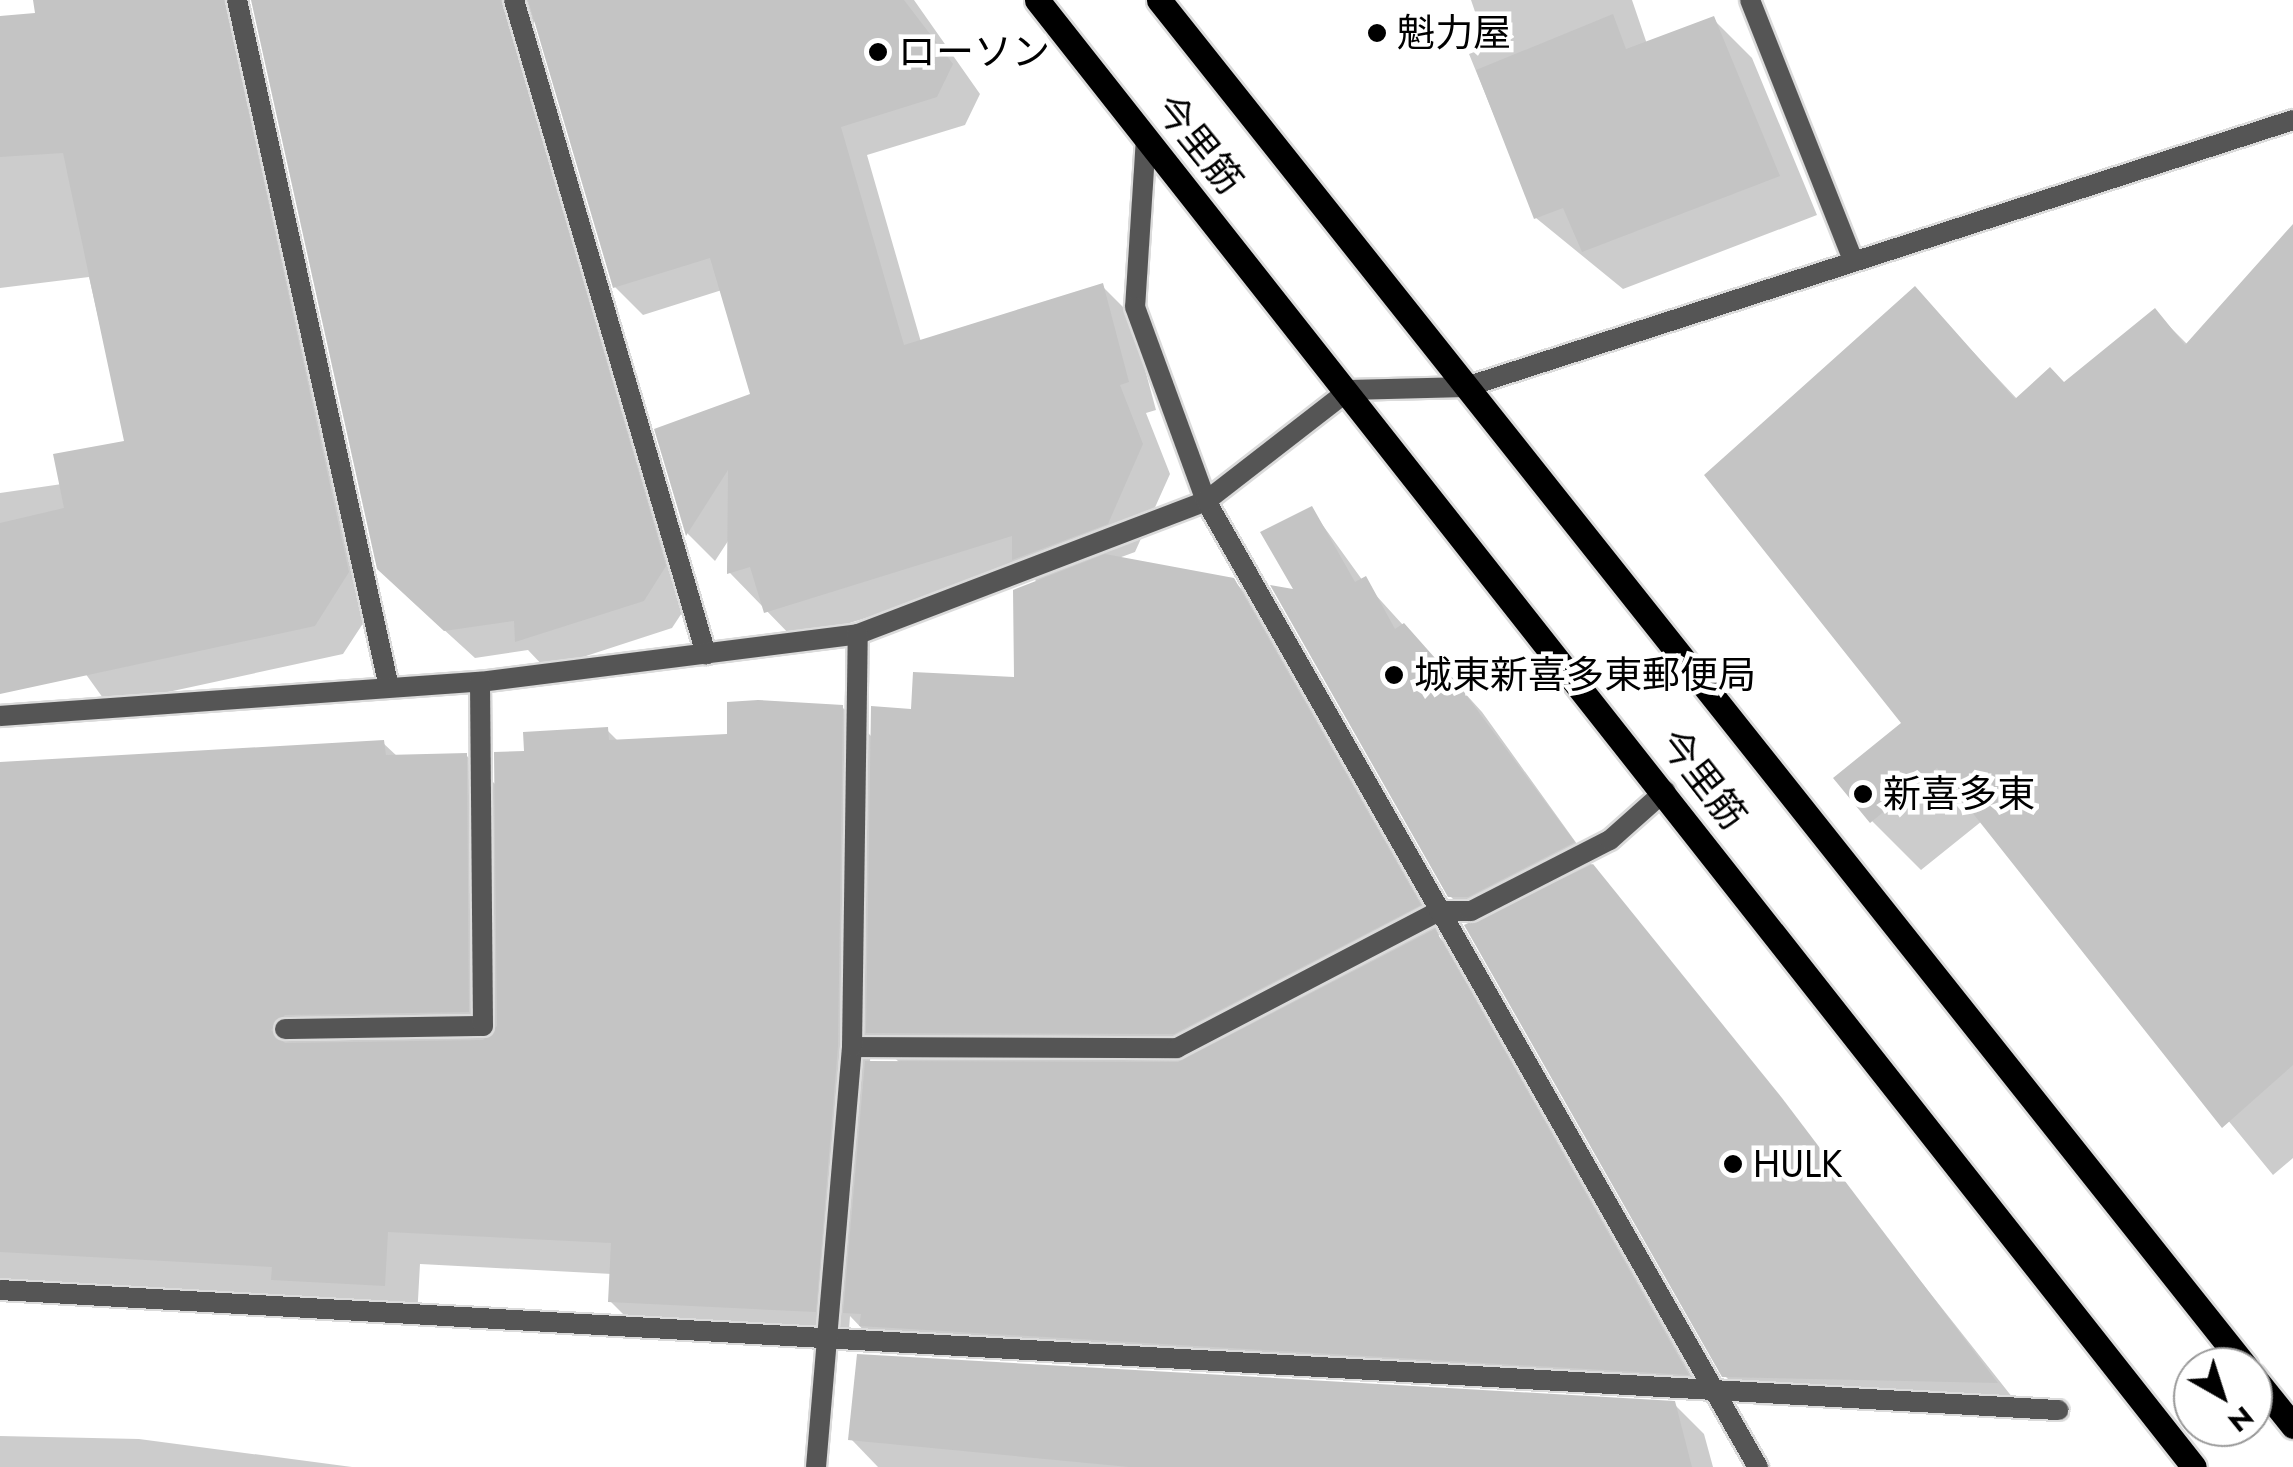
<!DOCTYPE html>
<html>
<head>
<meta charset="utf-8">
<style>
	body { margin:0 }
	#map { position:relative; width:2293px; height:1467px; overflow:hidden; background:#fff; font-family:Jost,"Noto Sans JP",sans-serif }
	div>[style] { position:absolute }
	[style*='--x'] { left:calc(var(--x)*1px); top:calc(var(--y)*1px); width:calc(var(--w)*1px); rotate:calc(var(--a)*1deg) }
	.shadow>* { inset:0; background:#0003 }
	.building>* { inset:0; background:#c4c4c4 }
	.roads { filter:drop-shadow(2px 0 #dbdbdb) drop-shadow(-2px 0 #dbdbdb) drop-shadow(0 2px #dbdbdb) drop-shadow(0 -2px #dbdbdb) }
	.service>* { height:20px; margin:-10px; padding:0 10px; transform-origin:10px; border-radius:10px; background:#555 }
	.minor>* { height:20px; margin:-10px; padding:0 10px; transform-origin:10px; border-radius:10px; background:#555 }
	.primary>* { height:25px; margin:-12.5px; padding:0 12.5px; transform-origin:12.5px; border-radius:12.5px; background:#000 }
	.dots>* { width:28px; height:28px; translate:-50% -50%; box-sizing:border-box; border:5px solid #fff; border-radius:50% }
	span { translate:-50% -50%; white-space:nowrap; text-align:center; line-height:1.15; -webkit-text-stroke:9px #fff; paint-order:stroke }
	.poi-label { font-size:38px; color:#000 }
	.left { translate:0 -50%; text-align:left }
	.street-label { font-size:38px; color:#000 }
	.north { position:absolute; left:2173px; top:1347px; width:100px; height:100px; box-sizing:border-box; background:#fff; border:2px solid #999; border-radius:50%; rotate:141deg; font-size:28px; font-weight:700; line-height:40px; text-align:center; color:#000 }
	.north::after { content:''; display:block; margin:auto; width:35px; height:45px; background:#000; clip-path:polygon(50% 0,100% 100%,50% 72%,0 100%) }
</style>
</head>
<body>
<div id="map">
	<div class="shadow">
		<div style="clip-path:polygon(35px 0,226px 0,248px 107px,273px 132px,377px 602px,343px 654px,108px 705px,85px 673px,0 672px,0 493px,62px 484px,127px 443px,89px 277px,0 288px,0 18px,38px 15px)"></div>
		<div style="clip-path:polygon(evenodd,395px 0,914px 0,980px 94px,965px 125px,867px 155px,921px 342px,1102px 286px,1130px 314px,1156px 410px,1146px 413px,1170px 474px,1135px 552px,1116px 559px,1233px 580px,1260px 608px,1445px 932px,1438px 936px,1460px 957px,1712px 1399px,871px 1338px,850px 1316px,848px 1343px,643px 1334px,610px 1301px,612px 1274px,420px 1264px,417px 1318px,0 1282px,0 765px,383px 743px,398px 757px,466px 755px,497px 786px,527px 753px,607px 730px,619px 742px,730px 736px,842px 707px,873px 738px,914px 711px,1017px 680px,1038px 583px,1024px 569px,795px 640px,730px 573px,730px 538px,715px 561px,688px 534px,657px 430px,753px 396px,722px 290px,643px 315px,615px 287px,536px 19px,528px 33px,693px 596px,672px 628px,546px 669px,528px 650px,475px 658px,408px 597px,395px 0,871px 1035px,900px 1063px,870px 1063px,871px 1035px)"></div>
		<div style="clip-path:polygon(1471px 0,1632px 0,1647px 44px,1713px 19px,1752px 58px,1817px 215px,1623px 289px,1536px 218px,1469px 54px,1487px 47px)"></div>
		<div style="clip-path:polygon(1915px 290px,2018px 400px,2065px 385px,2155px 312px,2204px 361px,2293px 416px,2293px 1158px,2273px 1175px,1982px 821px,1921px 870px,1872px 821px,1904px 723px)"></div>
		<div style="clip-path:polygon(1311px 509px,1363px 581px,1482px 712px,1595px 869px,2024px 1412px,1754px 1405px,1724px 1375px,1476px 922px,1450px 896px,1298px 592px)"></div>
		<div style="clip-path:polygon(1674px 1404px,1704px 1434px,1713px 1467px,878px 1467px,851px 1439px)"></div>
		<div style="clip-path:polygon(0 1436px,139px 1439px,352px 1467px,0 1467px)"></div>
	</div>
	<div class="building">
		<div style="clip-path:polygon(33px 0,224px 0,349px 572px,315px 626px,0 694px,0 523px,64px 508px,53px 454px,124px 441px,63px 153px,0 157px,0 16px,35px 13px)"></div>
		<div style="clip-path:polygon(251px 0,501px 0,666px 566px,644px 601px,515px 642px,514px 621px,444px 631px,377px 569px)"></div>
		<div style="clip-path:polygon(528px 0,904px 0,953px 64px,937px 97px,841px 127px,904px 345px,1103px 283px,1129px 382px,1120px 385px,1143px 444px,1108px 524px,1012px 560px,1012px 536px,764px 613px,750px 567px,727px 574px,728px 470px,686px 536px,654px 429px,750px 394px,710px 258px,613px 288px)"></div>
		<div style="clip-path:polygon(1613px 14px,1626px 49px,1714px 16px,1780px 176px,1582px 252px,1563px 208px,1534px 219px,1476px 70px)"></div>
		<div style="clip-path:polygon(2293px 224px,2293px 1065px,2222px 1128px,1937px 768px,1870px 823px,1833px 778px,1901px 723px,1704px 475px,1915px 286px,2015px 399px,2050px 367px,2064px 382px,2155px 308px,2185px 345px)"></div>
		<div style="clip-path:polygon(1312px 506px,1355px 582px,1366px 576px,1395px 629px,1404px 623px,1458px 684px,1575px 842px,1468px 897px,1448px 897px,1270px 585px,1293px 589px,1260px 532px)"></div>
		<div style="clip-path:polygon(1105px 554px,1234px 578px,1421px 905px,1174px 1034px,866px 1033px,871px 706px,911px 709px,913px 672px,1014px 677px,1013px 590px)"></div>
		<div style="clip-path:polygon(758px 700px,843px 705px,838px 1046px,816px 1312px,608px 1302px,611px 1243px,388px 1232px,385px 1286px,271px 1280px,272px 1267px,0 1252px,0 762px,384px 740px,386px 755px,467px 753px,469px 1012px,285px 1015px,271px 1030px,285px 1043px,483px 1040px,497px 1026px,494px 752px,524px 751px,523px 732px,608px 727px,609px 740px,727px 734px,727px 702px)"></div>
		<div style="clip-path:polygon(1593px 864px,1782px 1098px,1998px 1383px,1722px 1377px,1464px 925px)"></div>
		<div style="clip-path:polygon(1435px 929px,1689px 1375px,859px 1326px,861px 1314px,843px 1313px,865px 1061px,1178px 1062px)"></div>
		<div style="clip-path:polygon(857px 1354px,1675px 1401px,1692px 1467px,1129px 1467px,848px 1440px)"></div>
	</div>
	<div class="roads">
		<div class="service">
			<div style="--x:852;--y:1047;--w:325;--a:0.2"></div>
			<div style="--x:1177;--y:1048;--w:296;--a:-27.6"></div>
			<div style="--x:1439;--y:911;--w:32;--a:0"></div>
			<div style="--x:1471;--y:911;--w:156;--a:-27.1"></div>
			<div style="--x:1610;--y:840;--w:74;--a:-41.7"></div>
		</div>
		<div class="minor">
			<div style="--x:237;--y:0;--w:699;--a:77.53"></div>
			<div style="--x:514;--y:0;--w:682;--a:73.64"></div>
			<div style="--x:1750;--y:0;--w:277;--a:68.4"></div>
			<div style="--x:1146;--y:138;--w:169;--a:93.7"></div>
			<div style="--x:1135;--y:307;--w:207;--a:69.9"></div>
			<div style="--x:1206;--y:501;--w:1113;--a:60.26"></div>
			<div style="--x:0;--y:716;--w:481;--a:-4.1"></div>
			<div style="--x:480;--y:682;--w:381;--a:-7.2"></div>
			<div style="--x:858;--y:634;--w:373;--a:-20.9"></div>
			<div style="--x:1206;--y:501;--w:181;--a:-37.8"></div>
			<div style="--x:1349;--y:390;--w:117;--a:-1.5"></div>
			<div style="--x:1466;--y:387;--w:869;--a:-17.89"></div>
			<div style="--x:285;--y:1029;--w:198;--a:-0.9"></div>
			<div style="--x:483;--y:1026;--w:344;--a:-90.5"></div>
			<div style="--x:0;--y:1290;--w:2062;--a:3.34"></div>
			<div style="--x:816;--y:1467;--w:422;--a:-85.1"></div>
			<div style="--x:852;--y:1047;--w:413;--a:-89.2"></div>
		</div>
		<div class="primary">
			<div style="--x:1037;--y:0;--w:1868;--a:51.74"></div>
			<div style="--x:1159;--y:0;--w:1746;--a:51.51"></div>
			<div style="--x:2253;--y:1376;--w:64;--a:51.3"></div>
		</div>
	</div>
	<div class="dots">
		<div style="left:1377px;top:33px;background:#000"></div>
		<div style="left:878px;top:52px;background:#000"></div>
		<div style="left:1394px;top:675px;background:#000"></div>
		<div style="left:1863px;top:794px;background:#000"></div>
		<div style="left:1733px;top:1164px;background:#000"></div>
	</div>
	<div class="poi-label">
		<span class="left" style="left:1397px;top:33px">魁力屋</span>
		<span class="left" style="left:898px;top:52px">ローソン</span>
		<span class="left" style="left:1414px;top:675px">城東新喜多東郵便局</span>
		<span class="left" style="left:1883px;top:794px">新喜多東</span>
		<span class="left" style="left:1753px;top:1164px">HULK</span>
	</div>
	<div class="street-label">
		<span style="left:1199px;top:144px;rotate:51deg">今里筋</span>
		<span style="left:1703px;top:779px;rotate:52deg">今里筋</span>
	</div>
	<div class="north">N</div>
</div>
</body>
</html>
